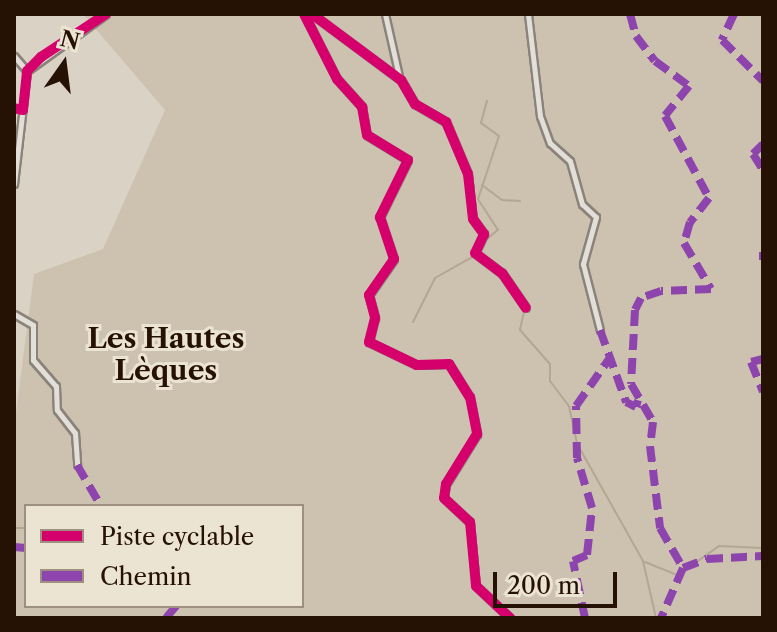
<!DOCTYPE html>
<html>
<head>
<meta charset="utf-8">
<style>
	body { margin:0 }
	#map { position:relative; width:777px; height:632px; overflow:hidden; background:#dad2c4; font-family:"Libre Caslon Text",serif }
	div>[style] { position:absolute }
	[style*='--x'] { left:calc(var(--x)*1px); top:calc(var(--y)*1px); width:calc(var(--w)*1px); rotate:calc(var(--a)*1deg) }
	.green>* { inset:0; background:#cdc2af }
	.stream>* { height:2px; margin:-1px; padding:0 1px; transform-origin:1px; border-radius:1px; background:#b3a693 }
	.roads { filter:drop-shadow(2px 0 #8b837a) drop-shadow(-2px 0 #8b837a) drop-shadow(0 2px #8b837a) drop-shadow(0 -2px #8b837a) }
	.minor>* { height:5px; margin:-2.5px; padding:0 2.5px; transform-origin:2.5px; border-radius:2.5px; background:#e2dfd8 }
	.quiet>* { height:8px; margin-top:-4px; transform-origin:0; background:repeating-linear-gradient(90deg,#8e44ad 0 16px,transparent 0 24px) }
	.cycleway>* { height:10px; margin:-5px; padding:0 5px; transform-origin:5px; border-radius:5px; background:#d6006c }
	span { translate:-50% -50%; white-space:nowrap; text-align:center; line-height:1.15; -webkit-text-stroke:6px #ece4d3; paint-order:stroke }
	.neighbourhood-label { font-size:28px; color:#261105; font-weight:700 }
	.frame { position:absolute; inset:0; border:16px solid #261105; pointer-events:none }
	.legend { position:absolute; left:24px; top:504px; width:280px; height:104px; box-sizing:border-box; background:#ece4d3; border:2px solid #9d9081; margin:0; padding:10px 14px; list-style:none; font-size:24px; color:#261105 }
	.legend li { display:flex; align-items:center; gap:16px; height:40px }
	.legend b { width:40px; border:2px solid #9d9081 }
	.north { position:absolute; left:24px; top:24px; width:80px; height:80px; -webkit-text-stroke:6px #ece4d3; paint-order:stroke; rotate:14deg; font-size:22px; font-weight:700; line-height:32px; text-align:center; color:#261105 }
	.north::after { content:''; display:block; margin:auto; width:28px; height:36px; background:#261105; clip-path:polygon(50% 0,100% 100%,50% 72%,0 100%) }
	.scale { position:absolute; left:493px; top:572px; width:124px; height:36px; box-sizing:border-box; border:4px solid #261105; border-top:0; padding-left:10px; font-size:24px; line-height:28px; white-space:nowrap; color:#261105; -webkit-text-stroke:6px #ece4d3; paint-order:stroke }
</style>
</head>
<body>
<div id="map">
	<div class="green">
		<div style="clip-path:polygon(evenodd,83px 14px,763px 14px,763px 618px,14px 618px,14px 428px,34px 274px,103px 249px,165px 110px,83px 14px,26px 506px,302px 506px,302px 606px,26px 606px,26px 506px)"></div>
	</div>
	<div class="stream">
		<div style="--x:482;--y:185;--w:25;--a:37"></div>
		<div style="--x:502;--y:200;--w:18;--a:3"></div>
		<div style="--x:483;--y:242;--w:19;--a:-39"></div>
		<div style="--x:498;--y:230;--w:37;--a:-123"></div>
		<div style="--x:478;--y:199;--w:66;--a:-71.6"></div>
		<div style="--x:499;--y:136;--w:22;--a:-144"></div>
		<div style="--x:481;--y:123;--w:23;--a:-75"></div>
		<div style="--x:524;--y:312;--w:18;--a:103"></div>
		<div style="--x:520;--y:330;--w:45;--a:48.6"></div>
		<div style="--x:550;--y:364;--w:17;--a:90"></div>
		<div style="--x:550;--y:381;--w:31;--a:53"></div>
		<div style="--x:569;--y:406;--w:39;--a:78"></div>
		<div style="--x:413;--y:322;--w:49;--a:-63.4"></div>
		<div style="--x:435;--y:278;--w:45;--a:-29.4"></div>
		<div style="--x:580;--y:449;--w:129;--a:60.6"></div>
		<div style="--x:643;--y:561;--w:58;--a:77.2"></div>
		<div style="--x:178;--y:506;--w:2;--a:-27"></div>
		<div style="--x:14;--y:528;--w:12;--a:0"></div>
		<div style="--x:645;--y:562;--w:35;--a:22"></div>
		<div style="--x:678;--y:575;--w:50;--a:-35.3"></div>
		<div style="--x:719;--y:546;--w:44;--a:2.6"></div>
	</div>
	<div class="roads">
		<div class="minor">
			<div style="--x:304;--y:14;--w:73;--a:63.1"></div>
			<div style="--x:337;--y:79;--w:38;--a:48"></div>
			<div style="--x:362;--y:107;--w:28;--a:80"></div>
			<div style="--x:367;--y:135;--w:48;--a:31.4"></div>
			<div style="--x:408;--y:160;--w:64;--a:116.2"></div>
			<div style="--x:380;--y:217;--w:44;--a:71.6"></div>
			<div style="--x:394;--y:259;--w:44;--a:124.8"></div>
			<div style="--x:369;--y:295;--w:24;--a:75"></div>
			<div style="--x:375;--y:318;--w:25;--a:104"></div>
			<div style="--x:369;--y:342;--w:53;--a:25.6"></div>
			<div style="--x:417;--y:365;--w:32;--a:-2"></div>
			<div style="--x:449;--y:364;--w:39;--a:58"></div>
			<div style="--x:470;--y:397;--w:38;--a:79"></div>
			<div style="--x:477;--y:434;--w:59;--a:121.8"></div>
			<div style="--x:446;--y:484;--w:14;--a:98"></div>
			<div style="--x:444;--y:498;--w:35;--a:43"></div>
			<div style="--x:470;--y:522;--w:64;--a:84.6"></div>
			<div style="--x:476;--y:586;--w:47;--a:43.3"></div>
			<div style="--x:312;--y:14;--w:111;--a:36.6"></div>
			<div style="--x:401;--y:80;--w:28;--a:60"></div>
			<div style="--x:415;--y:104;--w:36;--a:30"></div>
			<div style="--x:446;--y:122;--w:56;--a:67.1"></div>
			<div style="--x:468;--y:174;--w:45;--a:83.7"></div>
			<div style="--x:473;--y:219;--w:19;--a:54"></div>
			<div style="--x:484;--y:234;--w:21;--a:115"></div>
			<div style="--x:475;--y:253;--w:34;--a:37"></div>
			<div style="--x:502;--y:273;--w:42;--a:55.6"></div>
			<div style="--x:385;--y:14;--w:64;--a:77.3"></div>
			<div style="--x:528;--y:14;--w:103;--a:83.3"></div>
			<div style="--x:540;--y:116;--w:29;--a:70"></div>
			<div style="--x:550;--y:143;--w:27;--a:42"></div>
			<div style="--x:570;--y:161;--w:45;--a:74.4"></div>
			<div style="--x:582;--y:204;--w:19;--a:43"></div>
			<div style="--x:596;--y:217;--w:49;--a:105.5"></div>
			<div style="--x:583;--y:264;--w:68;--a:75.6"></div>
			<div style="--x:14;--y:56;--w:20;--a:49"></div>
			<div style="--x:14;--y:108;--w:9;--a:13"></div>
			<div style="--x:14;--y:184;--w:114;--a:-83.4"></div>
			<div style="--x:27;--y:71;--w:97;--a:-35.8"></div>
			<div style="--x:14;--y:314;--w:22;--a:30"></div>
			<div style="--x:33;--y:325;--w:35;--a:90"></div>
			<div style="--x:33;--y:360;--w:35;--a:49"></div>
			<div style="--x:56;--y:386;--w:24;--a:88"></div>
			<div style="--x:57;--y:410;--w:29;--a:52"></div>
			<div style="--x:75;--y:433;--w:32;--a:86"></div>
		</div>
	</div>
	<div class="quiet">
		<div style="--x:630;--y:14;--w:23;--a:75"></div>
		<div style="--x:636;--y:36;--w:31;--a:53"></div>
		<div style="--x:655;--y:61;--w:42;--a:36.3"></div>
		<div style="--x:689;--y:86;--w:38;--a:129"></div>
		<div style="--x:665;--y:116;--w:93;--a:61.8"></div>
		<div style="--x:709;--y:198;--w:31;--a:128"></div>
		<div style="--x:690;--y:222;--w:22;--a:106"></div>
		<div style="--x:684;--y:243;--w:53;--a:59.6"></div>
		<div style="--x:711;--y:289;--w:50;--a:177.7"></div>
		<div style="--x:661;--y:291;--w:21;--a:161"></div>
		<div style="--x:641;--y:298;--w:13;--a:117"></div>
		<div style="--x:635;--y:310;--w:74;--a:93.1"></div>
		<div style="--x:631;--y:384;--w:44;--a:59.9"></div>
		<div style="--x:653;--y:422;--w:24;--a:97"></div>
		<div style="--x:650;--y:446;--w:83;--a:83"></div>
		<div style="--x:660;--y:528;--w:46;--a:60.1"></div>
		<div style="--x:683;--y:568;--w:55;--a:113.7"></div>
		<div style="--x:734;--y:14;--w:29;--a:115"></div>
		<div style="--x:722;--y:40;--w:58;--a:45"></div>
		<div style="--x:763;--y:144;--w:14;--a:135"></div>
		<div style="--x:753;--y:154;--w:19;--a:58"></div>
		<div style="--x:763;--y:252;--w:8;--a:90"></div>
		<div style="--x:600;--y:330;--w:77;--a:70.1"></div>
		<div style="--x:626;--y:402;--w:11;--a:27"></div>
		<div style="--x:636;--y:407;--w:7;--a:-74"></div>
		<div style="--x:763;--y:359;--w:12;--a:166"></div>
		<div style="--x:751;--y:362;--w:32;--a:68"></div>
		<div style="--x:77;--y:465;--w:48;--a:59.7"></div>
		<div style="--x:14;--y:547;--w:12;--a:5"></div>
		<div style="--x:683;--y:568;--w:26;--a:-21"></div>
		<div style="--x:707;--y:559;--w:56;--a:-3.1"></div>
		<div style="--x:166;--y:618;--w:16;--a:-50"></div>
		<div style="--x:585;--y:618;--w:58;--a:-101.9"></div>
		<div style="--x:573;--y:561;--w:15;--a:-23"></div>
		<div style="--x:587;--y:555;--w:47;--a:-83.9"></div>
		<div style="--x:592;--y:508;--w:52;--a:-106.7"></div>
		<div style="--x:577;--y:458;--w:52;--a:-91.1"></div>
		<div style="--x:576;--y:406;--w:57;--a:-54.9"></div>
	</div>
	<div class="cycleway">
		<div style="--x:304;--y:14;--w:73;--a:63.1"></div>
		<div style="--x:337;--y:79;--w:38;--a:48"></div>
		<div style="--x:362;--y:107;--w:28;--a:80"></div>
		<div style="--x:367;--y:135;--w:48;--a:31.4"></div>
		<div style="--x:408;--y:160;--w:64;--a:116.2"></div>
		<div style="--x:380;--y:217;--w:44;--a:71.6"></div>
		<div style="--x:394;--y:259;--w:44;--a:124.8"></div>
		<div style="--x:369;--y:295;--w:24;--a:75"></div>
		<div style="--x:375;--y:318;--w:25;--a:104"></div>
		<div style="--x:369;--y:342;--w:53;--a:25.6"></div>
		<div style="--x:417;--y:365;--w:32;--a:-2"></div>
		<div style="--x:449;--y:364;--w:39;--a:58"></div>
		<div style="--x:470;--y:397;--w:38;--a:79"></div>
		<div style="--x:477;--y:434;--w:59;--a:121.8"></div>
		<div style="--x:446;--y:484;--w:14;--a:98"></div>
		<div style="--x:444;--y:498;--w:35;--a:43"></div>
		<div style="--x:470;--y:522;--w:64;--a:84.6"></div>
		<div style="--x:476;--y:586;--w:47;--a:43.3"></div>
		<div style="--x:312;--y:14;--w:111;--a:36.6"></div>
		<div style="--x:401;--y:80;--w:28;--a:60"></div>
		<div style="--x:415;--y:104;--w:36;--a:30"></div>
		<div style="--x:446;--y:122;--w:56;--a:67.1"></div>
		<div style="--x:468;--y:174;--w:45;--a:83.7"></div>
		<div style="--x:473;--y:219;--w:19;--a:54"></div>
		<div style="--x:484;--y:234;--w:21;--a:115"></div>
		<div style="--x:475;--y:253;--w:34;--a:37"></div>
		<div style="--x:502;--y:273;--w:42;--a:55.6"></div>
		<div style="--x:14;--y:108;--w:9;--a:13"></div>
		<div style="--x:23;--y:110;--w:39;--a:-84"></div>
		<div style="--x:27;--y:71;--w:20;--a:-45"></div>
		<div style="--x:41;--y:57;--w:78;--a:-33.5"></div>
	</div>
	<div class="neighbourhood-label">
		<span style="left:166px;top:354px">Les Hautes<br>Lèques</span>
	</div>
	<div class="frame"></div>
	<ul class="legend">
	<li><b style="height:10px;background:#d6006c"></b>Piste cyclable</li>
	<li><b style="height:10px;background:#8e44ad"></b>Chemin</li>
	</ul>
	<div class="north">N</div>
	<div class="scale">200 m</div>
</div>
</body>
</html>
